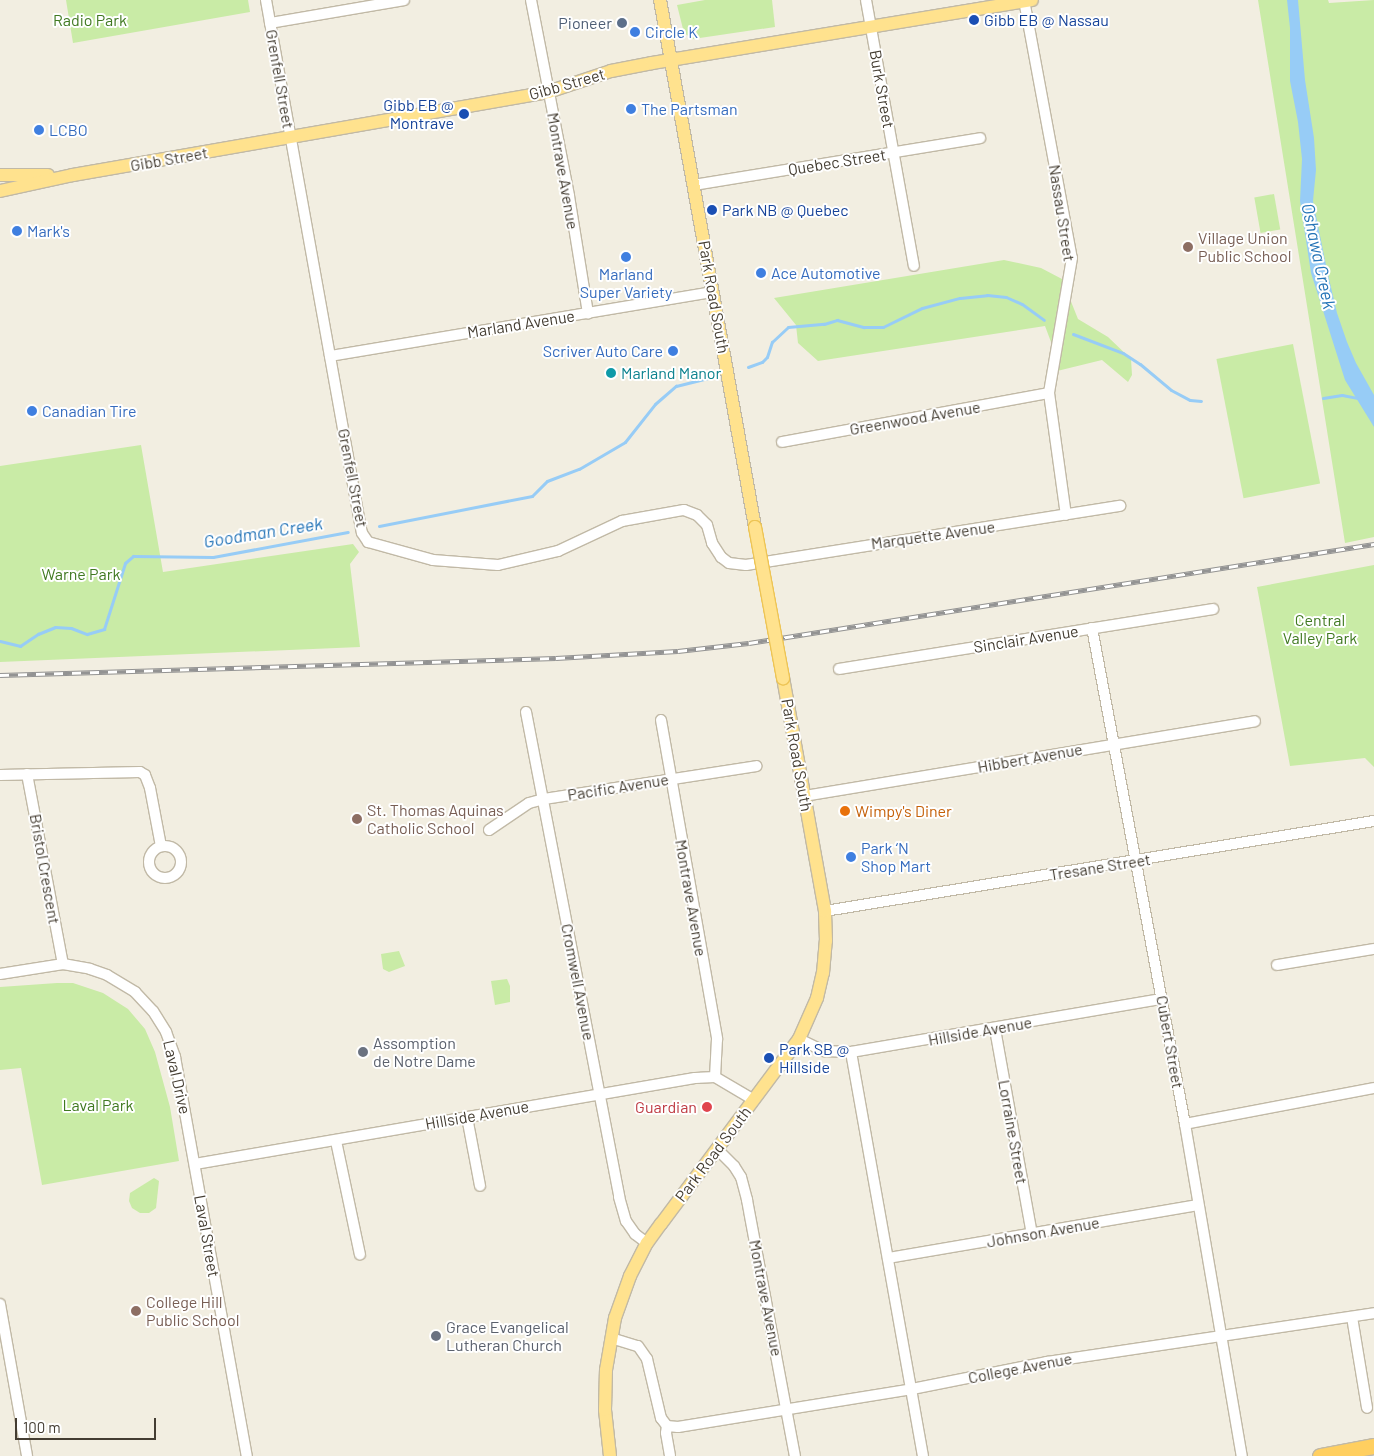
<!DOCTYPE html>
<html>
<head>
<meta charset="utf-8">
<style>
	body { margin:0 }
	#map { position:relative; width:1374px; height:1456px; overflow:hidden; background:#f2eee1; font-family:Barlow,sans-serif }
	div>[style] { position:absolute }
	[style*='--x'] { left:calc(var(--x)*1px); top:calc(var(--y)*1px); width:calc(var(--w)*1px); rotate:calc(var(--a)*1deg) }
	.green>* { inset:0; background:#c9eba6; transform-origin:0 0 }
	.water>* { inset:0; background:#97ccf6 }
	.stream>* { height:3px; margin:-1.5px; padding:0 1.5px; transform-origin:1.5px; border-radius:1.5px; background:#97ccf6 }
	.roads { filter:drop-shadow(1px 0 #c1b9a6) drop-shadow(-1px 0 #c1b9a6) drop-shadow(0 1px #c1b9a6) drop-shadow(0 -1px #c1b9a6) }
	.minor>* { height:10px; margin:-5px; padding:0 5px; transform-origin:5px; border-radius:5px; background:#fff }
	.minor>.ring { margin:-5px; padding:0; box-sizing:content-box; background:none; border:10px solid #fff; border-radius:50% }
	.major>* { height:12px; margin:-6px; padding:0 6px; transform-origin:6px; border-radius:6px; background:#ffe28e }
	.highway>* { height:15px; margin:-7.5px; padding:0 7.5px; transform-origin:7.5px; border-radius:7.5px; background:#ffcf60 }
	.rail>* { height:5px; margin-top:-2.5px; transform-origin:0; background:repeating-linear-gradient(90deg,#fff 0 9px,#939393 0 18px); box-sizing:border-box; border-block:1px solid #939393 }
	.bridges { filter:drop-shadow(1px 0 #edc455) drop-shadow(-1px 0 #edc455) drop-shadow(0 1px #edc455) drop-shadow(0 -1px #edc455) }
	.major-bridge>* { height:12px; margin:-6px; padding:0 6px; transform-origin:6px; border-radius:6px; background:#ffe28e }
	.dots>* { width:14px; height:14px; translate:-50% -50%; box-sizing:border-box; border:2px solid #fff; border-radius:50% }
	span { translate:-50% -50%; white-space:nowrap; text-align:center; line-height:1.15; -webkit-text-stroke:4px #fff; paint-order:stroke }
	.park-label { font-size:16px; color:#407921 }
	.transit-label { font-size:16px; color:#164399 }
	.left { translate:0 -50%; text-align:left }
	.right { translate:-100% -50%; text-align:right }
	.service-label { font-size:16px; color:#4e5e75 }
	.shop-label { font-size:16px; color:#366cbe }
	.street-label { font-size:16px; color:#443d32 }
	.education-label { font-size:16px; color:#785e54 }
	.culture-label { font-size:16px; color:#0d838f }
	.food-label { font-size:16px; color:#c56008 }
	.worship-label { font-size:16px; color:#5b616d }
	.health-label { font-size:16px; color:#be3a42 }
	.water-label { font-size:18px; color:#2474b7; font-style:italic }
	.scale { position:absolute; left:15px; top:1418px; width:141px; height:22px; box-sizing:border-box; border:2px solid #443d32; border-top:0; padding-left:6px; font-size:15px; line-height:18px; white-space:nowrap; color:#443d32; -webkit-text-stroke:4px #fff; paint-order:stroke }
</style>
</head>
<body>
<div id="map">
	<div class="green">
		<div style="clip-path:polygon(66px 0,248px 0,250px 12px,73px 43px)"></div>
		<div style="clip-path:polygon(705px 0,772px 0,775px 27px,693px 39px,684px 33px,677px 5px)"></div>
		<div style="clip-path:polygon(1258px 0,1328px 0,1329px 3px,1374px 0,1374px 537px,1345px 543px)"></div>
		<div style="left:1274px;top:194px;width:36px;height:20px;rotate:80deg"></div>
		<div style="clip-path:polygon(1004px 260px,1041px 268px,1062px 279px,1078px 319px,1108px 337px,1131px 359px,1132px 375px,1128px 382px,1102px 360px,1053px 372px,1057px 358px,1045px 326px,818px 361px,798px 343px,796px 325px,774px 298px)"></div>
		<div style="left:1293px;top:344px;width:142px;height:78px;rotate:79deg"></div>
		<div style="clip-path:polygon(141px 445px,163px 572px,353px 544px,359px 552px,350px 564px,360px 647px,0 662px,0 466px)"></div>
		<div style="clip-path:polygon(1374px 565px,1374px 767px,1365px 758px,1290px 766px,1257px 587px)"></div>
		<div style="clip-path:polygon(399px 951px,405px 966px,389px 972px,383px 969px,381px 954px)"></div>
		<div style="clip-path:polygon(507px 979px,510px 986px,510px 1002px,495px 1005px,491px 981px)"></div>
		<div style="clip-path:polygon(57px 983px,73px 983px,103px 993px,128px 1009px,145px 1029px,155px 1052px,170px 1107px,179px 1161px,42px 1185px,21px 1068px,0 1070px,0 987px)"></div>
		<div style="clip-path:polygon(154px 1178px,159px 1181px,156px 1208px,149px 1213px,140px 1213px,132px 1208px,129px 1201px,130px 1193px)"></div>
	</div>
	<div class="water">
		<div style="clip-path:polygon(1287px 0,1298px 0,1305px 80px,1314px 138px,1316px 170px,1313px 201px,1327px 270px,1337px 313px,1347px 342px,1356px 363px,1374px 395px,1374px 427px,1345px 380px,1311px 273px,1300px 201px,1302px 159px,1298px 122px,1290px 81px,1290px 28px)"></div>
	</div>
	<div class="stream">
		<div style="--x:1073;--y:334;--w:53;--a:20.8"></div>
		<div style="--x:1123;--y:353;--w:20;--a:33"></div>
		<div style="--x:1140;--y:364;--w:40;--a:40"></div>
		<div style="--x:1171;--y:390;--w:21;--a:28"></div>
		<div style="--x:1190;--y:400;--w:11;--a:5"></div>
		<div style="--x:748;--y:367;--w:15;--a:-20"></div>
		<div style="--x:762;--y:362;--w:7;--a:-45"></div>
		<div style="--x:767;--y:357;--w:16;--a:-72"></div>
		<div style="--x:772;--y:342;--w:22;--a:-43"></div>
		<div style="--x:788;--y:327;--w:36;--a:-5"></div>
		<div style="--x:824;--y:324;--w:14;--a:-17"></div>
		<div style="--x:837;--y:320;--w:28;--a:15"></div>
		<div style="--x:864;--y:327;--w:19;--a:0"></div>
		<div style="--x:883;--y:327;--w:43;--a:-26"></div>
		<div style="--x:922;--y:308;--w:39;--a:-15"></div>
		<div style="--x:960;--y:298;--w:27;--a:-6"></div>
		<div style="--x:987;--y:295;--w:19;--a:6"></div>
		<div style="--x:1006;--y:297;--w:17;--a:24"></div>
		<div style="--x:1022;--y:304;--w:27;--a:36"></div>
		<div style="--x:1323;--y:398;--w:19;--a:-9"></div>
		<div style="--x:1342;--y:395;--w:15;--a:11"></div>
		<div style="--x:379;--y:526;--w:156;--a:-11.1"></div>
		<div style="--x:532;--y:496;--w:21;--a:-45"></div>
		<div style="--x:547;--y:481;--w:34;--a:-21"></div>
		<div style="--x:579;--y:469;--w:53;--a:-30.4"></div>
		<div style="--x:625;--y:442;--w:48;--a:-51.7"></div>
		<div style="--x:655;--y:404;--w:28;--a:-41"></div>
		<div style="--x:676;--y:386;--w:32;--a:-14"></div>
		<div style="--x:0;--y:641;--w:21;--a:14"></div>
		<div style="--x:20;--y:646;--w:22;--a:-34"></div>
		<div style="--x:38;--y:634;--w:18;--a:-22"></div>
		<div style="--x:55;--y:627;--w:16;--a:4"></div>
		<div style="--x:71;--y:628;--w:17;--a:21"></div>
		<div style="--x:87;--y:634;--w:18;--a:-16"></div>
		<div style="--x:104;--y:629;--w:69;--a:-72.3"></div>
		<div style="--x:125;--y:563;--w:11;--a:-41"></div>
		<div style="--x:133;--y:556;--w:80;--a:0.7"></div>
		<div style="--x:213;--y:557;--w:137;--a:-10.5"></div>
	</div>
	<div class="roads">
		<div class="minor">
			<div style="--x:266;--y:0;--w:526;--a:79.82"></div>
			<div style="--x:359;--y:518;--w:15;--a:79"></div>
			<div style="--x:362;--y:533;--w:11;--a:56"></div>
			<div style="--x:368;--y:542;--w:67;--a:15.5"></div>
			<div style="--x:433;--y:560;--w:65;--a:4.4"></div>
			<div style="--x:498;--y:565;--w:62;--a:-13.1"></div>
			<div style="--x:558;--y:551;--w:71;--a:-25.1"></div>
			<div style="--x:622;--y:521;--w:63;--a:-10.1"></div>
			<div style="--x:684;--y:510;--w:14;--a:21"></div>
			<div style="--x:697;--y:515;--w:14;--a:45"></div>
			<div style="--x:707;--y:525;--w:19;--a:74"></div>
			<div style="--x:712;--y:543;--w:17;--a:57"></div>
			<div style="--x:721;--y:557;--w:10;--a:37"></div>
			<div style="--x:729;--y:563;--w:17;--a:7"></div>
			<div style="--x:746;--y:565;--w:379;--a:-9"></div>
			<div style="--x:531;--y:0;--w:200;--a:79"></div>
			<div style="--x:569;--y:196;--w:119;--a:80.8"></div>
			<div style="--x:866;--y:0;--w:270;--a:79.8"></div>
			<div style="--x:1024;--y:0;--w:262;--a:79.5"></div>
			<div style="--x:1072;--y:258;--w:137;--a:99.7"></div>
			<div style="--x:1049;--y:393;--w:123;--a:82.1"></div>
			<div style="--x:270;--y:23;--w:136;--a:-9.7"></div>
			<div style="--x:694;--y:185;--w:290;--a:-9.3"></div>
			<div style="--x:330;--y:356;--w:388;--a:-9.5"></div>
			<div style="--x:782;--y:442;--w:271;--a:-10.4"></div>
			<div style="--x:1092;--y:628;--w:505;--a:79.38"></div>
			<div style="--x:1185;--y:1124;--w:337;--a:80.3"></div>
			<div style="--x:839;--y:669;--w:379;--a:-9.1"></div>
			<div style="--x:526;--y:712;--w:494;--a:79.1"></div>
			<div style="--x:619;--y:1197;--w:25;--a:74"></div>
			<div style="--x:626;--y:1221;--w:16;--a:55"></div>
			<div style="--x:635;--y:1234;--w:15;--a:37"></div>
			<div style="--x:661;--y:720;--w:324;--a:80"></div>
			<div style="--x:717;--y:1039;--w:38;--a:93"></div>
			<div style="--x:27;--y:774;--w:193;--a:79.3"></div>
			<div style="--x:0;--y:775;--w:140;--a:-1.2"></div>
			<div style="--x:140;--y:772;--w:6;--a:31"></div>
			<div style="--x:145;--y:775;--w:14;--a:69"></div>
			<div style="--x:150;--y:788;--w:59;--a:79.3"></div>
			<div style="--x:804;--y:796;--w:457;--a:-9.4"></div>
			<div style="--x:489;--y:830;--w:48;--a:-34"></div>
			<div style="--x:529;--y:803;--w:16;--a:-15"></div>
			<div style="--x:544;--y:799;--w:215;--a:-8.8"></div>
			<div class="ring" style="left:149px;top:846px;width:22px;height:22px"></div>
			<div style="--x:825;--y:911;--w:556;--a:-9.31"></div>
			<div style="--x:1277;--y:965;--w:98;--a:-9.4"></div>
			<div style="--x:0;--y:974;--w:64;--a:-9"></div>
			<div style="--x:63;--y:964;--w:27;--a:10"></div>
			<div style="--x:90;--y:969;--w:18;--a:19"></div>
			<div style="--x:107;--y:975;--w:33;--a:31"></div>
			<div style="--x:135;--y:992;--w:26;--a:47"></div>
			<div style="--x:153;--y:1011;--w:25;--a:58"></div>
			<div style="--x:166;--y:1032;--w:27;--a:70"></div>
			<div style="--x:175;--y:1057;--w:405;--a:79.8"></div>
			<div style="--x:995;--y:1029;--w:209;--a:79.8"></div>
			<div style="--x:799;--y:1039;--w:28;--a:26"></div>
			<div style="--x:824;--y:1051;--w:27;--a:2"></div>
			<div style="--x:851;--y:1052;--w:315;--a:-9.7"></div>
			<div style="--x:851;--y:1052;--w:410;--a:79.9"></div>
			<div style="--x:467;--y:1117;--w:70;--a:79.3"></div>
			<div style="--x:1185;--y:1124;--w:192;--a:-10.8"></div>
			<div style="--x:336;--y:1141;--w:116;--a:78.1"></div>
			<div style="--x:717;--y:1149;--w:24;--a:45"></div>
			<div style="--x:734;--y:1166;--w:13;--a:58"></div>
			<div style="--x:741;--y:1177;--w:24;--a:75"></div>
			<div style="--x:747;--y:1200;--w:260;--a:79.4"></div>
			<div style="--x:195;--y:1164;--w:507;--a:-9.76"></div>
			<div style="--x:695;--y:1078;--w:20;--a:-3"></div>
			<div style="--x:715;--y:1077;--w:45;--a:30.5"></div>
			<div style="--x:888;--y:1258;--w:314;--a:-9.7"></div>
			<div style="--x:0;--y:1304;--w:154;--a:79.9"></div>
			<div style="--x:1352;--y:1317;--w:92;--a:80.6"></div>
			<div style="--x:611;--y:1338;--w:28;--a:17"></div>
			<div style="--x:638;--y:1346;--w:16;--a:55"></div>
			<div style="--x:647;--y:1359;--w:61;--a:76.7"></div>
			<div style="--x:661;--y:1418;--w:10;--a:53"></div>
			<div style="--x:667;--y:1426;--w:7;--a:98"></div>
			<div style="--x:666;--y:1433;--w:23;--a:80"></div>
			<div style="--x:667;--y:1426;--w:11;--a:5"></div>
			<div style="--x:678;--y:1427;--w:237;--a:-9.2"></div>
			<div style="--x:912;--y:1389;--w:138;--a:-11.3"></div>
			<div style="--x:1047;--y:1362;--w:331;--a:-8.5"></div>
		</div>
		<div class="major">
			<div style="--x:660;--y:0;--w:535;--a:79.78"></div>
			<div style="--x:0;--y:175;--w:48;--a:0"></div>
			<div style="--x:0;--y:191;--w:75;--a:-12.4"></div>
			<div style="--x:73;--y:175;--w:482;--a:-9.9"></div>
			<div style="--x:548;--y:92;--w:66;--a:-18.4"></div>
			<div style="--x:611;--y:71;--w:42;--a:-11"></div>
			<div style="--x:652;--y:63;--w:385;--a:-9.4"></div>
			<div style="--x:610;--y:1456;--w:46;--a:-96.2"></div>
			<div style="--x:605;--y:1410;--w:40;--a:-88.6"></div>
			<div style="--x:606;--y:1370;--w:53;--a:-80.2"></div>
			<div style="--x:615;--y:1318;--w:45;--a:-70.3"></div>
			<div style="--x:630;--y:1276;--w:37;--a:-63"></div>
			<div style="--x:647;--y:1243;--w:24;--a:-54"></div>
			<div style="--x:661;--y:1224;--w:231;--a:-53.3"></div>
			<div style="--x:799;--y:1039;--w:45;--a:-66.3"></div>
			<div style="--x:817;--y:998;--w:26;--a:-77"></div>
			<div style="--x:823;--y:973;--w:32;--a:-85"></div>
			<div style="--x:826;--y:941;--w:30;--a:-92"></div>
			<div style="--x:825;--y:911;--w:237;--a:-100.2"></div>
		</div>
		<div class="highway">
			<div style="--x:1320;--y:1456;--w:55;--a:-10.5"></div>
		</div>
	</div>
	<div class="rail">
		<div style="--x:0;--y:675;--w:556;--a:-1.75"></div>
		<div style="--x:556;--y:658;--w:122;--a:-3.3"></div>
		<div style="--x:678;--y:651;--w:71;--a:-6.4"></div>
		<div style="--x:749;--y:643;--w:633;--a:-9"></div>
	</div>
	<div class="bridges">
		<div class="major-bridge">
			<div style="--x:755;--y:527;--w:154;--a:79.5"></div>
		</div>
	</div>
	<div class="dots">
		<div style="left:974px;top:20px;background:#1a4fb4"></div>
		<div style="left:622px;top:23px;background:#5c6f8a"></div>
		<div style="left:635px;top:32px;background:#3f7fe0"></div>
		<div style="left:631px;top:109px;background:#3f7fe0"></div>
		<div style="left:464px;top:114px;background:#1a4fb4"></div>
		<div style="left:39px;top:130px;background:#3f7fe0"></div>
		<div style="left:712px;top:210px;background:#1a4fb4"></div>
		<div style="left:17px;top:231px;background:#3f7fe0"></div>
		<div style="left:1188px;top:247px;background:#8d6e63"></div>
		<div style="left:626px;top:257px;background:#3f7fe0"></div>
		<div style="left:761px;top:273px;background:#3f7fe0"></div>
		<div style="left:673px;top:351px;background:#3f7fe0"></div>
		<div style="left:611px;top:373px;background:#0f9aa8"></div>
		<div style="left:32px;top:411px;background:#3f7fe0"></div>
		<div style="left:845px;top:811px;background:#e8710a"></div>
		<div style="left:357px;top:819px;background:#8d6e63"></div>
		<div style="left:851px;top:857px;background:#3f7fe0"></div>
		<div style="left:363px;top:1052px;background:#6b7280"></div>
		<div style="left:769px;top:1058px;background:#1a4fb4"></div>
		<div style="left:707px;top:1107px;background:#e0444e"></div>
		<div style="left:136px;top:1311px;background:#8d6e63"></div>
		<div style="left:436px;top:1336px;background:#6b7280"></div>
	</div>
	<div class="park-label">
		<span style="left:90px;top:20px">Radio Park</span>
		<span style="left:81px;top:574px">Warne Park</span>
		<span style="left:1320px;top:629px">Central<br>Valley Park</span>
		<span style="left:98px;top:1105px">Laval Park</span>
	</div>
	<div class="transit-label">
		<span class="left" style="left:984px;top:20px">Gibb EB @ Nassau</span>
		<span class="right" style="left:454px;top:114px">Gibb EB @<br>Montrave</span>
		<span class="left" style="left:722px;top:210px">Park NB @ Quebec</span>
		<span class="left" style="left:779px;top:1058px">Park SB @<br>Hillside</span>
	</div>
	<div class="service-label">
		<span class="right" style="left:612px;top:23px">Pioneer</span>
	</div>
	<div class="shop-label">
		<span class="left" style="left:645px;top:32px">Circle K</span>
		<span class="left" style="left:641px;top:109px">The Partsman</span>
		<span class="left" style="left:49px;top:130px">LCBO</span>
		<span class="left" style="left:27px;top:231px">Mark's</span>
		<span class="left" style="left:771px;top:273px">Ace Automotive</span>
		<span style="left:626px;top:283px">Marland<br>Super Variety</span>
		<span class="right" style="left:663px;top:351px">Scriver Auto Care</span>
		<span class="left" style="left:42px;top:411px">Canadian Tire</span>
		<span class="left" style="left:861px;top:857px">Park ‘N<br>Shop Mart</span>
	</div>
	<div class="street-label">
		<span style="left:280px;top:79px;rotate:80deg">Grenfell Street</span>
		<span style="left:567px;top:84px;rotate:-16deg">Gibb Street</span>
		<span style="left:882px;top:89px;rotate:80deg">Burk Street</span>
		<span style="left:169px;top:159px;rotate:-10deg">Gibb Street</span>
		<span style="left:837px;top:162px;rotate:-9deg">Quebec Street</span>
		<span style="left:563px;top:171px;rotate:80deg">Montrave Avenue</span>
		<span style="left:1062px;top:213px;rotate:81deg">Nassau Street</span>
		<span style="left:714px;top:297px;rotate:80deg">Park Road South</span>
		<span style="left:521px;top:324px;rotate:-9deg">Marland Avenue</span>
		<span style="left:915px;top:418px;rotate:-10deg">Greenwood Avenue</span>
		<span style="left:353px;top:478px;rotate:79deg">Grenfell Street</span>
		<span style="left:933px;top:535px;rotate:-8deg">Marquette Avenue</span>
		<span style="left:1026px;top:639px;rotate:-9deg">Sinclair Avenue</span>
		<span style="left:797px;top:755px;rotate:80deg">Park Road South</span>
		<span style="left:1030px;top:758px;rotate:-10deg">Hibbert Avenue</span>
		<span style="left:618px;top:787px;rotate:-9deg">Pacific Avenue</span>
		<span style="left:1100px;top:867px;rotate:-9deg">Tresane Street</span>
		<span style="left:45px;top:869px;rotate:80deg">Bristol Crescent</span>
		<span style="left:691px;top:898px;rotate:80deg">Montrave Avenue</span>
		<span style="left:578px;top:982px;rotate:79deg">Cromwell Avenue</span>
		<span style="left:980px;top:1031px;rotate:-10deg">Hillside Avenue</span>
		<span style="left:1170px;top:1042px;rotate:80deg">Cubert Street</span>
		<span style="left:177px;top:1077px;rotate:77deg">Laval Drive</span>
		<span style="left:477px;top:1115px;rotate:-10deg">Hillside Avenue</span>
		<span style="left:1013px;top:1132px;rotate:80deg">Lorraine Street</span>
		<span style="left:713px;top:1154px;rotate:-53deg">Park Road South</span>
		<span style="left:1043px;top:1232px;rotate:-10deg">Johnson Avenue</span>
		<span style="left:207px;top:1236px;rotate:80deg">Laval Street</span>
		<span style="left:766px;top:1298px;rotate:79deg">Montrave Avenue</span>
		<span style="left:1020px;top:1368px;rotate:-11deg">College Avenue</span>
	</div>
	<div class="education-label">
		<span class="left" style="left:1198px;top:247px">Village Union<br>Public School</span>
		<span class="left" style="left:367px;top:819px">St. Thomas Aquinas<br>Catholic School</span>
		<span class="left" style="left:146px;top:1311px">College Hill<br>Public School</span>
	</div>
	<div class="culture-label">
		<span class="left" style="left:621px;top:373px">Marland Manor</span>
	</div>
	<div class="food-label">
		<span class="left" style="left:855px;top:811px">Wimpy's Diner</span>
	</div>
	<div class="worship-label">
		<span class="left" style="left:373px;top:1052px">Assomption<br>de Notre Dame</span>
		<span class="left" style="left:446px;top:1336px">Grace Evangelical<br>Lutheran Church</span>
	</div>
	<div class="health-label">
		<span class="right" style="left:697px;top:1107px">Guardian</span>
	</div>
	<div class="water-label">
		<span style="left:1319px;top:256px;rotate:78deg">Oshawa Creek</span>
		<span style="left:263px;top:532px;rotate:-9deg">Goodman Creek</span>
	</div>
	<div class="scale">100 m</div>
</div>
</body>
</html>
